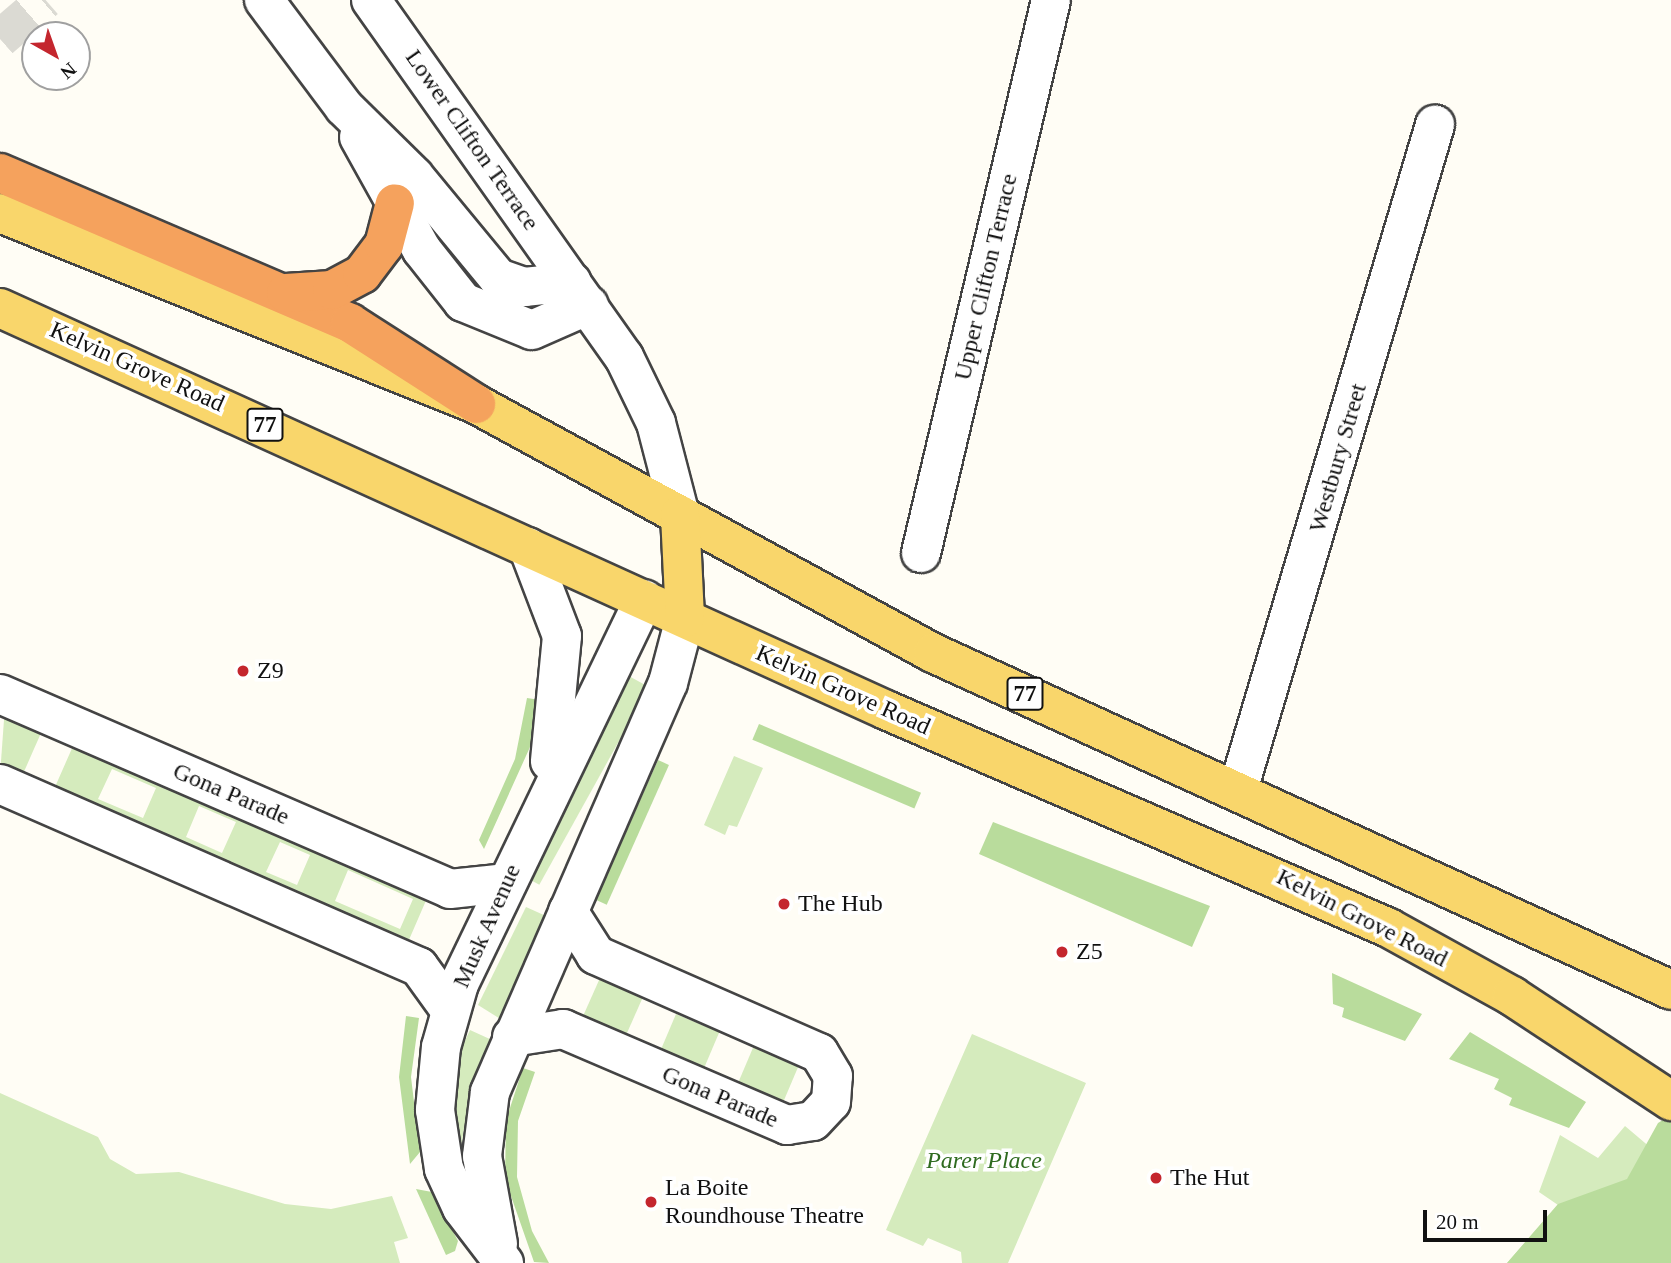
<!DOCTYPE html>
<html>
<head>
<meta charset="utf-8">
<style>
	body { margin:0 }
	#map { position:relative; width:1671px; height:1263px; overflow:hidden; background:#fffdf5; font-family:"Times New Roman",serif }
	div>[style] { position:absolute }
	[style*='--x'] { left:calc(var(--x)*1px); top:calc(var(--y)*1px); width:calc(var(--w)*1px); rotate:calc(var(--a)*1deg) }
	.green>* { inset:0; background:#d5ebbd; transform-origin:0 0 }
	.forest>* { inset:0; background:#b9dc9c; transform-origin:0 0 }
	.highway-tunnel>* { height:38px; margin-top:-19px; transform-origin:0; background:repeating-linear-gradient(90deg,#dbdad3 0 38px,transparent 0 57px) }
	.roads { filter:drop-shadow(2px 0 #444) drop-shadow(-2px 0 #444) drop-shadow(0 2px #444) drop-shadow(0 -2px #444) }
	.minor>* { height:38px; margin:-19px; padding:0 19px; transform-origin:19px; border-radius:19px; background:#fff }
	.major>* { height:38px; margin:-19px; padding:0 19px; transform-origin:19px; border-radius:19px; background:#f9d66b }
	.highway>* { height:38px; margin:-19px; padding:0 19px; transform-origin:19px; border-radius:19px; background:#f5a25d }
	.dots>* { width:19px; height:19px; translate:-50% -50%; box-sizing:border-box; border:4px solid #fff; border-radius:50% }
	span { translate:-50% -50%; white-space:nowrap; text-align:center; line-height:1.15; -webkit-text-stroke:7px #fff; paint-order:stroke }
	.shield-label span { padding:2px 5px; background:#fff; border:2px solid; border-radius:5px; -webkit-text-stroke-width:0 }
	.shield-label { font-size:23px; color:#111; font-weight:700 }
	.street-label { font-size:24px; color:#111 }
	.poi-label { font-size:24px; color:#111 }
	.left { translate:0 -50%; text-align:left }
	.park-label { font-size:24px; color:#2f6b1f; font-style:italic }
	.north { position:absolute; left:21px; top:21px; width:70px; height:70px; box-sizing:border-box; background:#fff; border:2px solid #a0a0a0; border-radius:50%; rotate:140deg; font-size:19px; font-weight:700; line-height:28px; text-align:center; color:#111 }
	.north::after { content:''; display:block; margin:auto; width:24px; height:32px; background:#c4262e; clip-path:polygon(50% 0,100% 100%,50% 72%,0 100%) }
	.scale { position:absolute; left:1423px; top:1210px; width:124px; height:32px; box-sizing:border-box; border:4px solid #111; border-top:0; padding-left:9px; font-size:21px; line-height:24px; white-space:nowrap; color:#111; -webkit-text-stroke:5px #fff; paint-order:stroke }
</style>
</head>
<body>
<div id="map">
	<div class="green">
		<div style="left:627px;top:675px;width:25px;height:226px;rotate:29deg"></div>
		<div style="clip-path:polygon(5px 706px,41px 733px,19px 783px,0 775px)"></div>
		<div style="clip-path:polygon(evenodd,77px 737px,431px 889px,405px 949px,51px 796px,77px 737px,112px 769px,156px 788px,143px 818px,98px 799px,112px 769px,77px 737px,199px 806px,236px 822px,222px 853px,186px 837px,199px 806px,77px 737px,280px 842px,310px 855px,297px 885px,266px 872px,280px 842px,77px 737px,348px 870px,413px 899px,400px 929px,335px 901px,348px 870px)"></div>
		<div style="clip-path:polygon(734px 756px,763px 768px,737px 827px,729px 825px,725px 835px,704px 825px)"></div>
		<div style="clip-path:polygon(526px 907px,546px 916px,502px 1020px,478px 1005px)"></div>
		<div style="left:604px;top:969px;width:47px;height:63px;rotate:24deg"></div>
		<div style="left:676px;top:1014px;width:47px;height:38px;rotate:23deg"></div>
		<div style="clip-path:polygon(470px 1030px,492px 1040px,470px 1095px,458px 1163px,452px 1144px,454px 1064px)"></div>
		<div style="clip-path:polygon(972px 1034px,1086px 1083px,1008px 1263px,962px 1263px,961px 1252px,928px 1238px,923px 1246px,886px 1230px)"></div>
		<div style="left:758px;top:1036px;width:49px;height:62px;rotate:23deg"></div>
		<div style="clip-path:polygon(0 1093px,98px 1137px,110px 1159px,136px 1174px,179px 1172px,285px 1204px,331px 1209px,392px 1196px,408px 1238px,394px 1242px,400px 1263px,0 1263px)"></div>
		<div style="clip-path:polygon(1625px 1126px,1671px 1165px,1671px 1263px,1507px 1263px,1558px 1205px,1539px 1192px,1560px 1135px,1598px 1158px)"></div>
	</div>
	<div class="forest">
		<div style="clip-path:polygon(527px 698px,540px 700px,535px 736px,484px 849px,479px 840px,515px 759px)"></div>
		<div style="left:759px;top:724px;width:176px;height:17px;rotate:23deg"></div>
		<div style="left:658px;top:760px;width:12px;height:153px;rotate:24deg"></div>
		<div style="clip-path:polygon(993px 822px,1210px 906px,1192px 947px,979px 854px)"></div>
		<div style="clip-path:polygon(1332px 973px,1422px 1014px,1405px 1041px,1342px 1017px,1344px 1008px,1333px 1004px)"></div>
		<div style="clip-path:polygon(406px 1016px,419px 1018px,411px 1077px,420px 1152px,410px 1164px,399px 1077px)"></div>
		<div style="clip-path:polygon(1470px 1032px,1586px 1102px,1569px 1128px,1509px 1105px,1512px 1098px,1494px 1089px,1499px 1079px,1449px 1059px)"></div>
		<div style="clip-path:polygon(523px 1068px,535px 1072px,518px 1121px,517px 1177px,532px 1231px,549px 1263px,534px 1262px,505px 1179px,506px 1120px)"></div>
		<div style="clip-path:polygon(1671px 1115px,1671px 1263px,1507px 1263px,1558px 1204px,1627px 1179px,1658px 1123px)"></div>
		<div style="clip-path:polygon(416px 1189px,432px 1192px,458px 1241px,455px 1251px,446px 1255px)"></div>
	</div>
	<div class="highway-tunnel">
		<div style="--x:0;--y:39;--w:60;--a:-40.9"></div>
	</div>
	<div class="roads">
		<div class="minor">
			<div style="--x:264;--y:0;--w:134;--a:53.2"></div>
			<div style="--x:344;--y:107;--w:98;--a:44.6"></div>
			<div style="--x:414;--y:176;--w:132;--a:50.5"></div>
			<div style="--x:498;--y:278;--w:28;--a:19"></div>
			<div style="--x:524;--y:287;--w:48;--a:-5.9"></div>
			<div style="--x:371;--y:0;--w:438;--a:54.7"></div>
			<div style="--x:624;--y:357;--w:73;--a:64.1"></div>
			<div style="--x:656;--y:423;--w:95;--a:75.4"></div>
			<div style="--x:359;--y:137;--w:129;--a:60.9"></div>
			<div style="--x:422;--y:250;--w:66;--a:51.7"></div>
			<div style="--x:463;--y:302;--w:74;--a:22.1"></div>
			<div style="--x:532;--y:330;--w:62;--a:-23.7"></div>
			<div style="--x:528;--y:547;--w:95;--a:69.1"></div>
			<div style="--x:562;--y:636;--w:126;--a:95.5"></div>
			<div style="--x:921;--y:553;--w:568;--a:-76.77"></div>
			<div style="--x:0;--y:694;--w:490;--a:23.4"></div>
			<div style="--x:450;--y:889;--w:55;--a:-6.2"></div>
			<div style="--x:0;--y:784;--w:457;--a:23.6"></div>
			<div style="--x:419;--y:967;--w:53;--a:54.2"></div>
			<div style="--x:1238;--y:790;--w:694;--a:-73.5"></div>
			<div style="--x:512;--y:1037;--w:52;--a:-8.9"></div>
			<div style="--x:563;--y:1029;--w:244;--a:23.2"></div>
			<div style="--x:787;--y:1125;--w:26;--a:-9"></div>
			<div style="--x:813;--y:1121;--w:26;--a:-47"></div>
			<div style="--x:831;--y:1102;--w:26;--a:-86"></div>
			<div style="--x:833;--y:1076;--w:27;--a:-121"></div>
			<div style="--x:819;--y:1053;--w:244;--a:-156.3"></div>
			<div style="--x:596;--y:955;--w:52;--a:-122.5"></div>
			<div style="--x:498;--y:1244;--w:89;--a:-100.3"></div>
			<div style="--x:482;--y:1156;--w:64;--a:-82.9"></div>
			<div style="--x:490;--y:1092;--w:446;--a:-66.5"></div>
			<div style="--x:668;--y:683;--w:67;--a:-75.3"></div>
			<div style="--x:504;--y:1263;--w:69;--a:-127.4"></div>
			<div style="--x:462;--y:1208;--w:43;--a:-114.8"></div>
			<div style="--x:444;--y:1169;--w:60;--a:-98.7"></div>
			<div style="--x:435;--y:1110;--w:63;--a:-84.6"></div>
			<div style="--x:441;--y:1047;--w:66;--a:-74.1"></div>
			<div style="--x:459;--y:984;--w:427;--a:-64.3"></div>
		</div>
		<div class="major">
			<div style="--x:0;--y:213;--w:513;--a:21.86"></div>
			<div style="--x:476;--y:404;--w:520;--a:28.58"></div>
			<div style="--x:933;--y:653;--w:811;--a:24.54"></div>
			<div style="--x:0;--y:308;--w:973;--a:24.4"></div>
			<div style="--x:886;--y:710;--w:548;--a:23.43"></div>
			<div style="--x:1389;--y:928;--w:141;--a:28.9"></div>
			<div style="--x:1512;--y:996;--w:191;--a:33.4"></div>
			<div style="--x:680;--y:515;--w:103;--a:87.2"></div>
		</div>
		<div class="highway">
			<div style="--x:0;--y:173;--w:381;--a:23.2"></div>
			<div style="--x:350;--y:323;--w:150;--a:32.7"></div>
			<div style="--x:286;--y:293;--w:46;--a:-3.7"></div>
			<div style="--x:332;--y:290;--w:34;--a:-28"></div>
			<div style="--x:362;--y:274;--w:36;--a:-53"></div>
			<div style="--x:384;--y:245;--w:43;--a:-75.3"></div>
		</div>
	</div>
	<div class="dots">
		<div style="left:243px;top:671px;background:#c4262e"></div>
		<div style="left:784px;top:904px;background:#c4262e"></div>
		<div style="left:1062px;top:952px;background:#c4262e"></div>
		<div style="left:1156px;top:1178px;background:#c4262e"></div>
		<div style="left:651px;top:1202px;background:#c4262e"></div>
	</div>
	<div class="shield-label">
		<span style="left:265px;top:425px">77</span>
		<span style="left:1025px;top:694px">77</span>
	</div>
	<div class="street-label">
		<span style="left:472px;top:140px;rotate:55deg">Lower Clifton Terrace</span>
		<span style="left:986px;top:277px;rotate:-77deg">Upper Clifton Terrace</span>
		<span style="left:137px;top:367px;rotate:24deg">Kelvin Grove Road</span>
		<span style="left:1338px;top:458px;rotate:-74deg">Westbury Street</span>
		<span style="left:843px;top:690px;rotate:24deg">Kelvin Grove Road</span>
		<span style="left:231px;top:794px;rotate:23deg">Gona Parade</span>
		<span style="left:1362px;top:918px;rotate:27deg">Kelvin Grove Road</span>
		<span style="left:487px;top:926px;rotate:-66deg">Musk Avenue</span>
		<span style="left:720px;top:1097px;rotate:23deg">Gona Parade</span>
	</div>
	<div class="poi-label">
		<span class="left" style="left:257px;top:671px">Z9</span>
		<span class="left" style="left:798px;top:904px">The Hub</span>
		<span class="left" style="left:1076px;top:952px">Z5</span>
		<span class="left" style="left:1170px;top:1178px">The Hut</span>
		<span class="left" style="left:665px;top:1202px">La Boite<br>Roundhouse Theatre</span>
	</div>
	<div class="park-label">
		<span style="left:984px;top:1161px">Parer Place</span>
	</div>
	<div class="north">N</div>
	<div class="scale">20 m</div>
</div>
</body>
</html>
